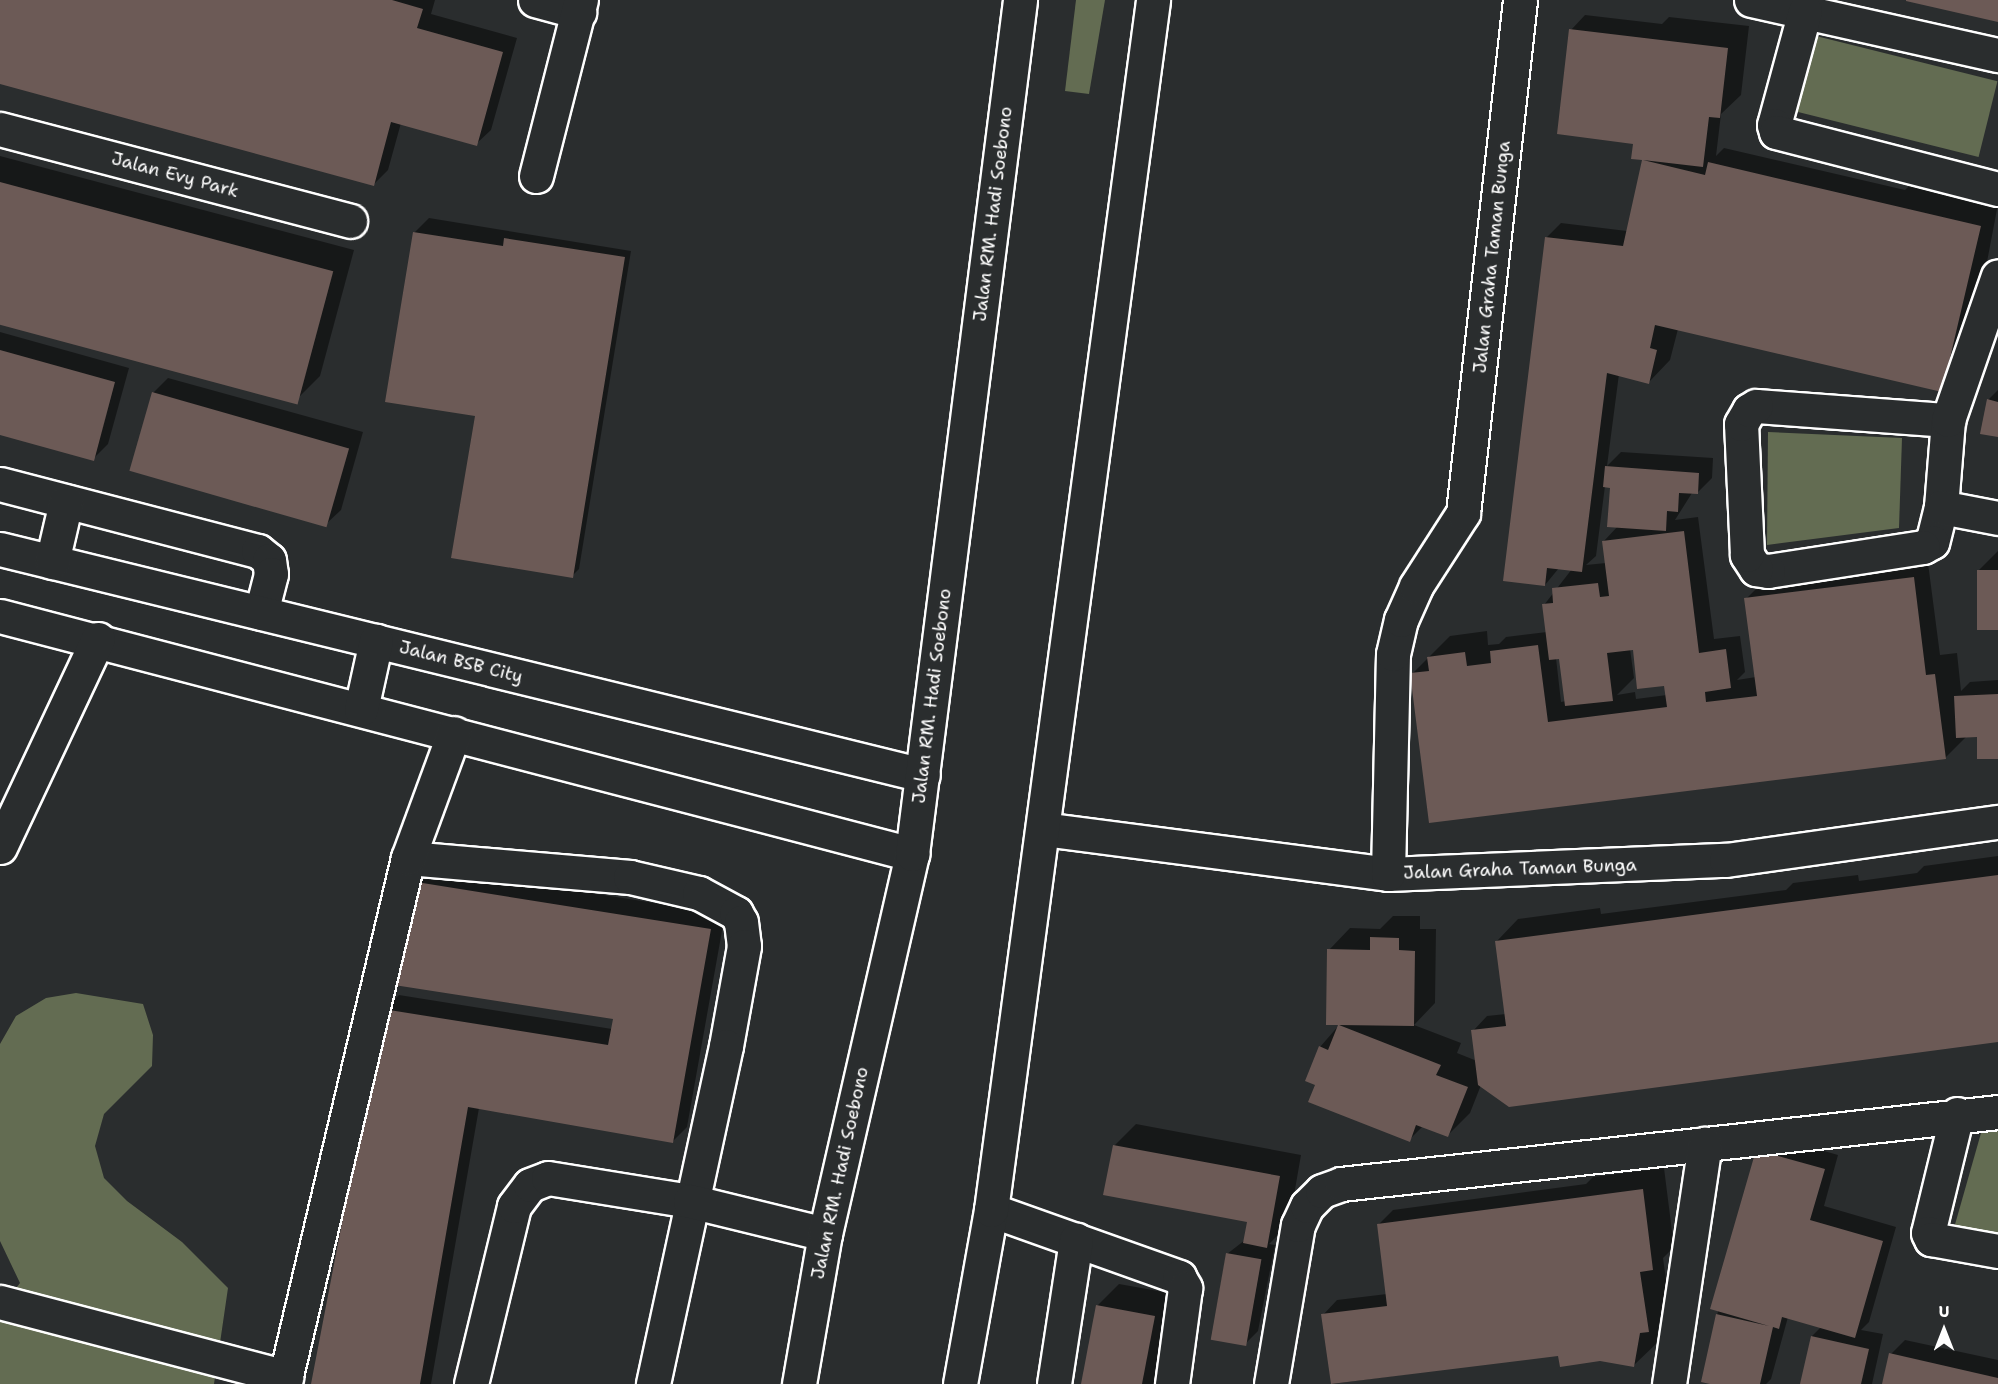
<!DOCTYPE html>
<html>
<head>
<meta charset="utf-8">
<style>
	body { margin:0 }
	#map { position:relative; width:1998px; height:1384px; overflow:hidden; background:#2a2d2e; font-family:"Shantell Sans",sans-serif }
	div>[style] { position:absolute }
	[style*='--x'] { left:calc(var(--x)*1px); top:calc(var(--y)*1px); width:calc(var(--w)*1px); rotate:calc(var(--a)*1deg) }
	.green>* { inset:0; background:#636c52; transform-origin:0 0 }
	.shadow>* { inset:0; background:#0007 }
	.building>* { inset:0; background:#6c5a56; transform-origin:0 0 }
	.roads { filter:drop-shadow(2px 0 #fff) drop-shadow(-2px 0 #fff) drop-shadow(0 2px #fff) drop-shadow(0 -2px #fff) }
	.minor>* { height:33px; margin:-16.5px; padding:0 16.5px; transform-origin:16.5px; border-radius:16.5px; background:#2a2d2e }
	.major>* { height:33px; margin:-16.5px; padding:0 16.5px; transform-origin:16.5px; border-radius:16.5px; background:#2a2d2e }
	span { translate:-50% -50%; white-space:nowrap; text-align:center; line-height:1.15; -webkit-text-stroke:4.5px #2a2d2e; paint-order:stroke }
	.street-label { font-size:18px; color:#fff }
	.north { position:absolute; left:1914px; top:1300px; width:60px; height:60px; -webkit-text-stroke:4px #2a2d2e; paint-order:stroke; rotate:0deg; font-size:16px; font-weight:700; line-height:24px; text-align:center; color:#fff }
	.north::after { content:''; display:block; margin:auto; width:21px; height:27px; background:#fff; clip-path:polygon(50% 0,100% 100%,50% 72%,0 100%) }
</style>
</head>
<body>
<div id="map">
	<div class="green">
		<div style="clip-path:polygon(1076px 0,1105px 0,1089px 94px,1065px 91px)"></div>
		<div style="left:1816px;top:36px;width:187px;height:78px;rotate:14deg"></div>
		<div style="clip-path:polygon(1768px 432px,1902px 438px,1899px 528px,1767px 545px)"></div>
		<div style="clip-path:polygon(76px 993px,143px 1004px,153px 1035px,152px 1066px,104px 1114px,95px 1146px,104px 1178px,127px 1201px,182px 1242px,228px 1288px,214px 1384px,0 1384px,0 1309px,20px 1283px,0 1241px,0 1044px,16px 1016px,46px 998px)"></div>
		<div style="clip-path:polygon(1998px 1123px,1998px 1245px,1954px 1228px,1983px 1126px)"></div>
	</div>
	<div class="shadow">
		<div style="clip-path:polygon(0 0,435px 0,431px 14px,517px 38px,491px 130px,476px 144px,401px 123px,388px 170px,373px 185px,0 82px)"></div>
		<div style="clip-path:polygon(evenodd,1585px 15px,1662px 24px,1669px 17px,1749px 26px,1741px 95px,1721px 114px,1716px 156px,1724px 148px,1905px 190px,1912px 183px,1998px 204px,1983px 283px,1941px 390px,1678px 329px,1670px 360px,1649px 382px,1619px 374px,1607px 466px,1621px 452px,1713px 458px,1712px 478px,1697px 493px,1692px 493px,1675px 520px,1698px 517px,1714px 639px,1740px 636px,1745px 672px,1737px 680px,1756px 677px,1746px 599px,1768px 577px,1928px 563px,1940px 655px,1957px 653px,1961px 691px,1970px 682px,1998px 680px,1998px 757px,1978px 735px,1967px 736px,1945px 758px,1691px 790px,1412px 674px,1450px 636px,1487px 631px,1488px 645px,1499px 644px,1506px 637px,1547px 632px,1544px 605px,1572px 569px,1559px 568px,1545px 585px,1546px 238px,1561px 223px,1627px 231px,1644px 159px,1571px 30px,1585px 15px,1605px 486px,1611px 487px,1618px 526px,1604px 541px,1606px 563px,1586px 565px,1596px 556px,1605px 486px,1585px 15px,1634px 648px,1665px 684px,1667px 695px,1636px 699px,1635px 692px,1617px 695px,1634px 678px,1630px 649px,1634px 648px,1585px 15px,1561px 657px,1566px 701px,1561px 702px,1556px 658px,1561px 657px)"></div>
		<div style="clip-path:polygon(0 156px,354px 250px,320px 376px,298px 398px,0 318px)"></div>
		<div style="clip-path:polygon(429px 218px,631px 251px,579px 569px,572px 576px,476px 415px,414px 233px)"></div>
		<div style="clip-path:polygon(0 332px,129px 368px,108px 444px,93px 459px,0 433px)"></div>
		<div style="clip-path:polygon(168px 378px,363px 432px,341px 510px,326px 524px,153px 393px)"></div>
		<div style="clip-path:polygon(1998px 390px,1998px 436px,1988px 400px)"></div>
		<div style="clip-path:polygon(1998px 551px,1998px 629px,1979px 570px)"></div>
		<div style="clip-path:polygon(1998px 856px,1998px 1041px,1481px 1085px,1470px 1113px,1448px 1135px,1423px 1126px,1409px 1140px,1317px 1084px,1320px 1047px,1340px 1024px,1329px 950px,1350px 928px,1380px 929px,1393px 916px,1420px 916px,1420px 929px,1436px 929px,1435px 1003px,1414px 1025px,1461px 1043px,1457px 1053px,1477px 1061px,1473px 1031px,1487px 1016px,1506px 1014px,1497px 941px,1518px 919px,1600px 908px,1601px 914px,1786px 890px,1793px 883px,1858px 875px,1859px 881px,1917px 873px,1924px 866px)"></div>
		<div style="clip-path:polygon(426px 867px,725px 914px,687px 1127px,673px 1141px,479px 1108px,431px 1384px,312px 1384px,384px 1010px,399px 995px,612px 1029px,614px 1017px,412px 882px)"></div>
		<div style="clip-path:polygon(1136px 1124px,1301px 1155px,1289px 1224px,1269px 1244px,1275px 1245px,1258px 1331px,1244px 1345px,1227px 1254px,1245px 1240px,1248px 1221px,1114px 1146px)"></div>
		<div style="clip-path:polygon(1772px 1136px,1838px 1155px,1824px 1206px,1896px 1227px,1869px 1322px,1861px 1330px,1883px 1334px,1872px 1384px,1801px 1384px,1812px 1336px,1821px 1327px,1788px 1317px,1771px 1379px,1766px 1384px,1717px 1384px,1717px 1315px)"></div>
		<div style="clip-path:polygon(1664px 1168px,1674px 1247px,1663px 1258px,1670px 1308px,1660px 1318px,1656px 1344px,1634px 1365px,1557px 1354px,1332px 1384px,1323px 1315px,1337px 1300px,1387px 1294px,1378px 1225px,1393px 1210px,1586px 1184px,1593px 1177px)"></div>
		<div style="clip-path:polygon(1119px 1284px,1175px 1294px,1159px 1384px,1083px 1384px,1097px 1306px)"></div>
		<div style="clip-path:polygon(1905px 1340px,1998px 1360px,1998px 1384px,1884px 1384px,1891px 1354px)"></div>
	</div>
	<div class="building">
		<div style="clip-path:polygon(0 0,392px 0,423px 9px,417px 28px,503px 52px,477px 146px,391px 122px,374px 186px,0 84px)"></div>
		<div style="clip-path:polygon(1906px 0,1998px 0,1998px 22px,1906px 1px)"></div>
		<div style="clip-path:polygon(1569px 29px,1728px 48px,1720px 118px,1709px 117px,1703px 167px,1643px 160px,1705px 175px,1708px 162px,1981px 226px,1942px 392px,1655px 325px,1650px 348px,1657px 350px,1649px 384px,1607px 373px,1582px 572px,1547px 568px,1545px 586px,1503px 581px,1545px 237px,1623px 246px,1642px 160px,1631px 159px,1633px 144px,1557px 134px)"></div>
		<div style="left:0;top:182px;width:345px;height:138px;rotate:15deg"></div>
		<div style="clip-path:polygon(413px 232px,503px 246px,504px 238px,625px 257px,573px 578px,451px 558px,475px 416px,385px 402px)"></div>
		<div style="clip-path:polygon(0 350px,115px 382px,94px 461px,0 435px)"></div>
		<div style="left:152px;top:392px;width:205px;height:82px;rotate:16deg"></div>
		<div style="clip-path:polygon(1987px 399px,1998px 402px,1998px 437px,1980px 434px)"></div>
		<div style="clip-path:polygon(1605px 466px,1699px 473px,1698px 494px,1679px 493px,1678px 512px,1667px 511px,1666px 531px,1607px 527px,1610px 488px,1603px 487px)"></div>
		<div style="clip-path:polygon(1684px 531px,1699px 653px,1726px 649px,1731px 688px,1705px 692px,1706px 702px,1757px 696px,1744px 598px,1914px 577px,1926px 675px,1935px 674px,1946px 759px,1429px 823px,1410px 673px,1429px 671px,1427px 657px,1465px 652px,1467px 666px,1491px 663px,1490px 651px,1538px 645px,1548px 722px,1667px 707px,1664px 686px,1637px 689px,1633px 650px,1607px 653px,1613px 701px,1565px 706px,1559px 659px,1549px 660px,1542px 604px,1553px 603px,1552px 588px,1598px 583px,1600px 597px,1609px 596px,1602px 541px)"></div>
		<div style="left:1977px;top:570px;width:21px;height:60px"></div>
		<div style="clip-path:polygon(1998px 694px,1998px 759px,1977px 759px,1977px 737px,1956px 738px,1954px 696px)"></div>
		<div style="clip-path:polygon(1998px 875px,1998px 1042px,1509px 1107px,1478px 1085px,1471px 1030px,1506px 1026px,1495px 941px)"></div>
		<div style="clip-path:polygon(410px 881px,711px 929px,673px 1143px,468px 1107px,420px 1384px,311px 1384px,383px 1009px,608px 1045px,613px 1019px,394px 985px)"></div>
		<div style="clip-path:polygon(1370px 937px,1399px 938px,1399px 950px,1415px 951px,1414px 1026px,1339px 1025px,1441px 1065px,1436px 1075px,1468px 1087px,1448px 1137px,1416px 1125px,1410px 1142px,1308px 1102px,1315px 1085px,1305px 1081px,1319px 1046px,1328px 1050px,1338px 1025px,1326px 1025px,1327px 949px,1370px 950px)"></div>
		<div style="clip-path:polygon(1113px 1145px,1280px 1176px,1267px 1248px,1243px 1243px,1247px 1222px,1103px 1195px)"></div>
		<div style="clip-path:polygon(1756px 1150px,1825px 1169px,1810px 1220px,1883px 1241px,1855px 1338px,1782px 1317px,1779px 1329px,1773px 1327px,1760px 1384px,1710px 1384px,1701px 1382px,1716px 1314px,1769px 1326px,1710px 1309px)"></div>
		<div style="clip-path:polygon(1643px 1189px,1653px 1270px,1640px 1272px,1649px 1332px,1640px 1333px,1634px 1367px,1600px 1361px,1560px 1367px,1558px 1356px,1331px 1384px,1321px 1314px,1387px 1306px,1377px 1224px)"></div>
		<div style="left:1226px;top:1253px;width:36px;height:88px;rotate:10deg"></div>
		<div style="clip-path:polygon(1096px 1305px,1155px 1316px,1142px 1384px,1081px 1384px)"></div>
		<div style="clip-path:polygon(1811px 1336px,1869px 1349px,1861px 1384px,1800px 1384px)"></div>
		<div style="clip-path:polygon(1889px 1353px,1998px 1378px,1998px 1384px,1882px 1384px)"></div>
	</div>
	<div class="roads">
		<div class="minor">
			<div style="--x:535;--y:0;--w:46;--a:15.3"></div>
			<div style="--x:1751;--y:0;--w:253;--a:12.6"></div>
			<div style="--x:1805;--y:11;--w:118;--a:105.2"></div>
			<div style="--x:1774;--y:125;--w:7;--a:74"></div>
			<div style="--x:1776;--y:132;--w:229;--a:14.4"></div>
			<div style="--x:0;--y:129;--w:362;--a:14.7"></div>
			<div style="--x:536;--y:176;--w:182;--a:-75.7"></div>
			<div style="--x:1756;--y:406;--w:193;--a:4.2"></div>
			<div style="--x:1948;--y:420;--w:87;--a:94.6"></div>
			<div style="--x:1941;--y:507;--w:36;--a:104"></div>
			<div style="--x:1932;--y:542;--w:10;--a:151"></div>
			<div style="--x:1923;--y:547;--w:157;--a:171.2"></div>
			<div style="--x:1768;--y:571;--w:12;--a:-171"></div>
			<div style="--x:1756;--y:569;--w:17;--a:-123"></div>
			<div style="--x:1747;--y:555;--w:131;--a:-92.6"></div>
			<div style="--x:1741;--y:424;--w:16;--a:-60"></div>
			<div style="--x:1749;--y:410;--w:8;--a:-30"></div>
			<div style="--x:1948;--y:420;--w:152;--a:-70.9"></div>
			<div style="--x:0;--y:484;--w:267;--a:14.6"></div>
			<div style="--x:258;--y:551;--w:14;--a:39"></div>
			<div style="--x:269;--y:560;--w:14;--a:82"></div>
			<div style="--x:271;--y:574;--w:40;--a:104.4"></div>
			<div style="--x:1941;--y:507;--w:58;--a:10.9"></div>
			<div style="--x:0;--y:549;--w:950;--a:13.76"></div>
			<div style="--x:52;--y:562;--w:62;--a:-76.9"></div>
			<div style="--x:0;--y:616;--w:943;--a:14.63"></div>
			<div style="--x:361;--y:709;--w:70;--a:-77.6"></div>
			<div style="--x:1043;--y:829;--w:348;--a:7.4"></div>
			<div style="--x:1388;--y:874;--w:338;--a:-2.4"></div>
			<div style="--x:1726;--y:860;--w:275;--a:-8"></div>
			<div style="--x:0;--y:847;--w:230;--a:-64.8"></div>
			<div style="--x:408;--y:858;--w:223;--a:4.9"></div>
			<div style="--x:630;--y:877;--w:71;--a:13.1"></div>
			<div style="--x:699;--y:893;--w:42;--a:28.4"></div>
			<div style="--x:736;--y:913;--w:10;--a:61"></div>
			<div style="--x:741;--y:922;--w:24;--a:83"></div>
			<div style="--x:744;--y:946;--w:102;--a:100.2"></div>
			<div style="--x:726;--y:1046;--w:346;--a:102.2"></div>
			<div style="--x:1388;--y:874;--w:220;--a:-88.7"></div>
			<div style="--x:1393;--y:654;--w:35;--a:-77"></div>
			<div style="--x:1401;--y:620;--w:37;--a:-66"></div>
			<div style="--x:1416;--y:586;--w:87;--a:-57.2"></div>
			<div style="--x:1463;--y:513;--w:516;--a:-83.66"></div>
			<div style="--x:1957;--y:1114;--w:122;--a:103.7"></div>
			<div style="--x:1928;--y:1233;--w:7;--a:63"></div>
			<div style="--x:1931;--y:1239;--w:68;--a:10.2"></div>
			<div style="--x:991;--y:1210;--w:200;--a:19.6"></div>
			<div style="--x:1179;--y:1277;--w:13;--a:61"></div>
			<div style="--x:1185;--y:1288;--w:97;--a:97.7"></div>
			<div style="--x:0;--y:1302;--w:296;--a:14.7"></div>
			<div style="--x:284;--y:1384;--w:540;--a:-76.74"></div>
			<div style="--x:408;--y:858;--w:133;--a:-69.8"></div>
			<div style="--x:471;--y:1384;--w:183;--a:-76.4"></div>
			<div style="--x:514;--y:1206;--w:26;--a:-53"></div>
			<div style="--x:530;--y:1185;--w:19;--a:-21"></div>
			<div style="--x:548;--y:1178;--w:144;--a:9.2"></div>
			<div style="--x:690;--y:1201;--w:139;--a:13.7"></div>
			<div style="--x:1054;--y:1384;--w:146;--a:-81.3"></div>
			<div style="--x:1271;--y:1384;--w:161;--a:-80.4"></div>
			<div style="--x:1298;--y:1225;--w:21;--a:-65"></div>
			<div style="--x:1307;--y:1206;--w:21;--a:-45"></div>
			<div style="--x:1322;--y:1191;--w:20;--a:-20"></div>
			<div style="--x:1341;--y:1184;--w:661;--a:-6.25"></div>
			<div style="--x:1669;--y:1384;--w:243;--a:-81.5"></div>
		</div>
		<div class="major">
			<div style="--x:799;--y:1384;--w:152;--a:-80.2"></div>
			<div style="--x:825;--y:1234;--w:390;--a:-77.1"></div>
			<div style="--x:912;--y:854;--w:861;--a:-82.79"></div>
			<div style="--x:960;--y:1384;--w:177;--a:-79.9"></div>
			<div style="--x:991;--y:1210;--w:1221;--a:-82.37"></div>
		</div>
	</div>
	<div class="street-label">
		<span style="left:175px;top:175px;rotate:15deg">Jalan Evy Park</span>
		<span style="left:993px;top:214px;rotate:-83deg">Jalan RM. Hadi Soebono</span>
		<span style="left:1492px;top:257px;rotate:-84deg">Jalan Graha Taman Bunga</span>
		<span style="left:461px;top:662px;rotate:14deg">Jalan BSB City</span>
		<span style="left:932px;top:696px;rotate:-83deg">Jalan RM. Hadi Soebono</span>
		<span style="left:1520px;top:869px;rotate:-2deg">Jalan Graha Taman Bunga</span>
		<span style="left:840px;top:1173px;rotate:-78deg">Jalan RM. Hadi Soebono</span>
	</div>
	<div class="north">U</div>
</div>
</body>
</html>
